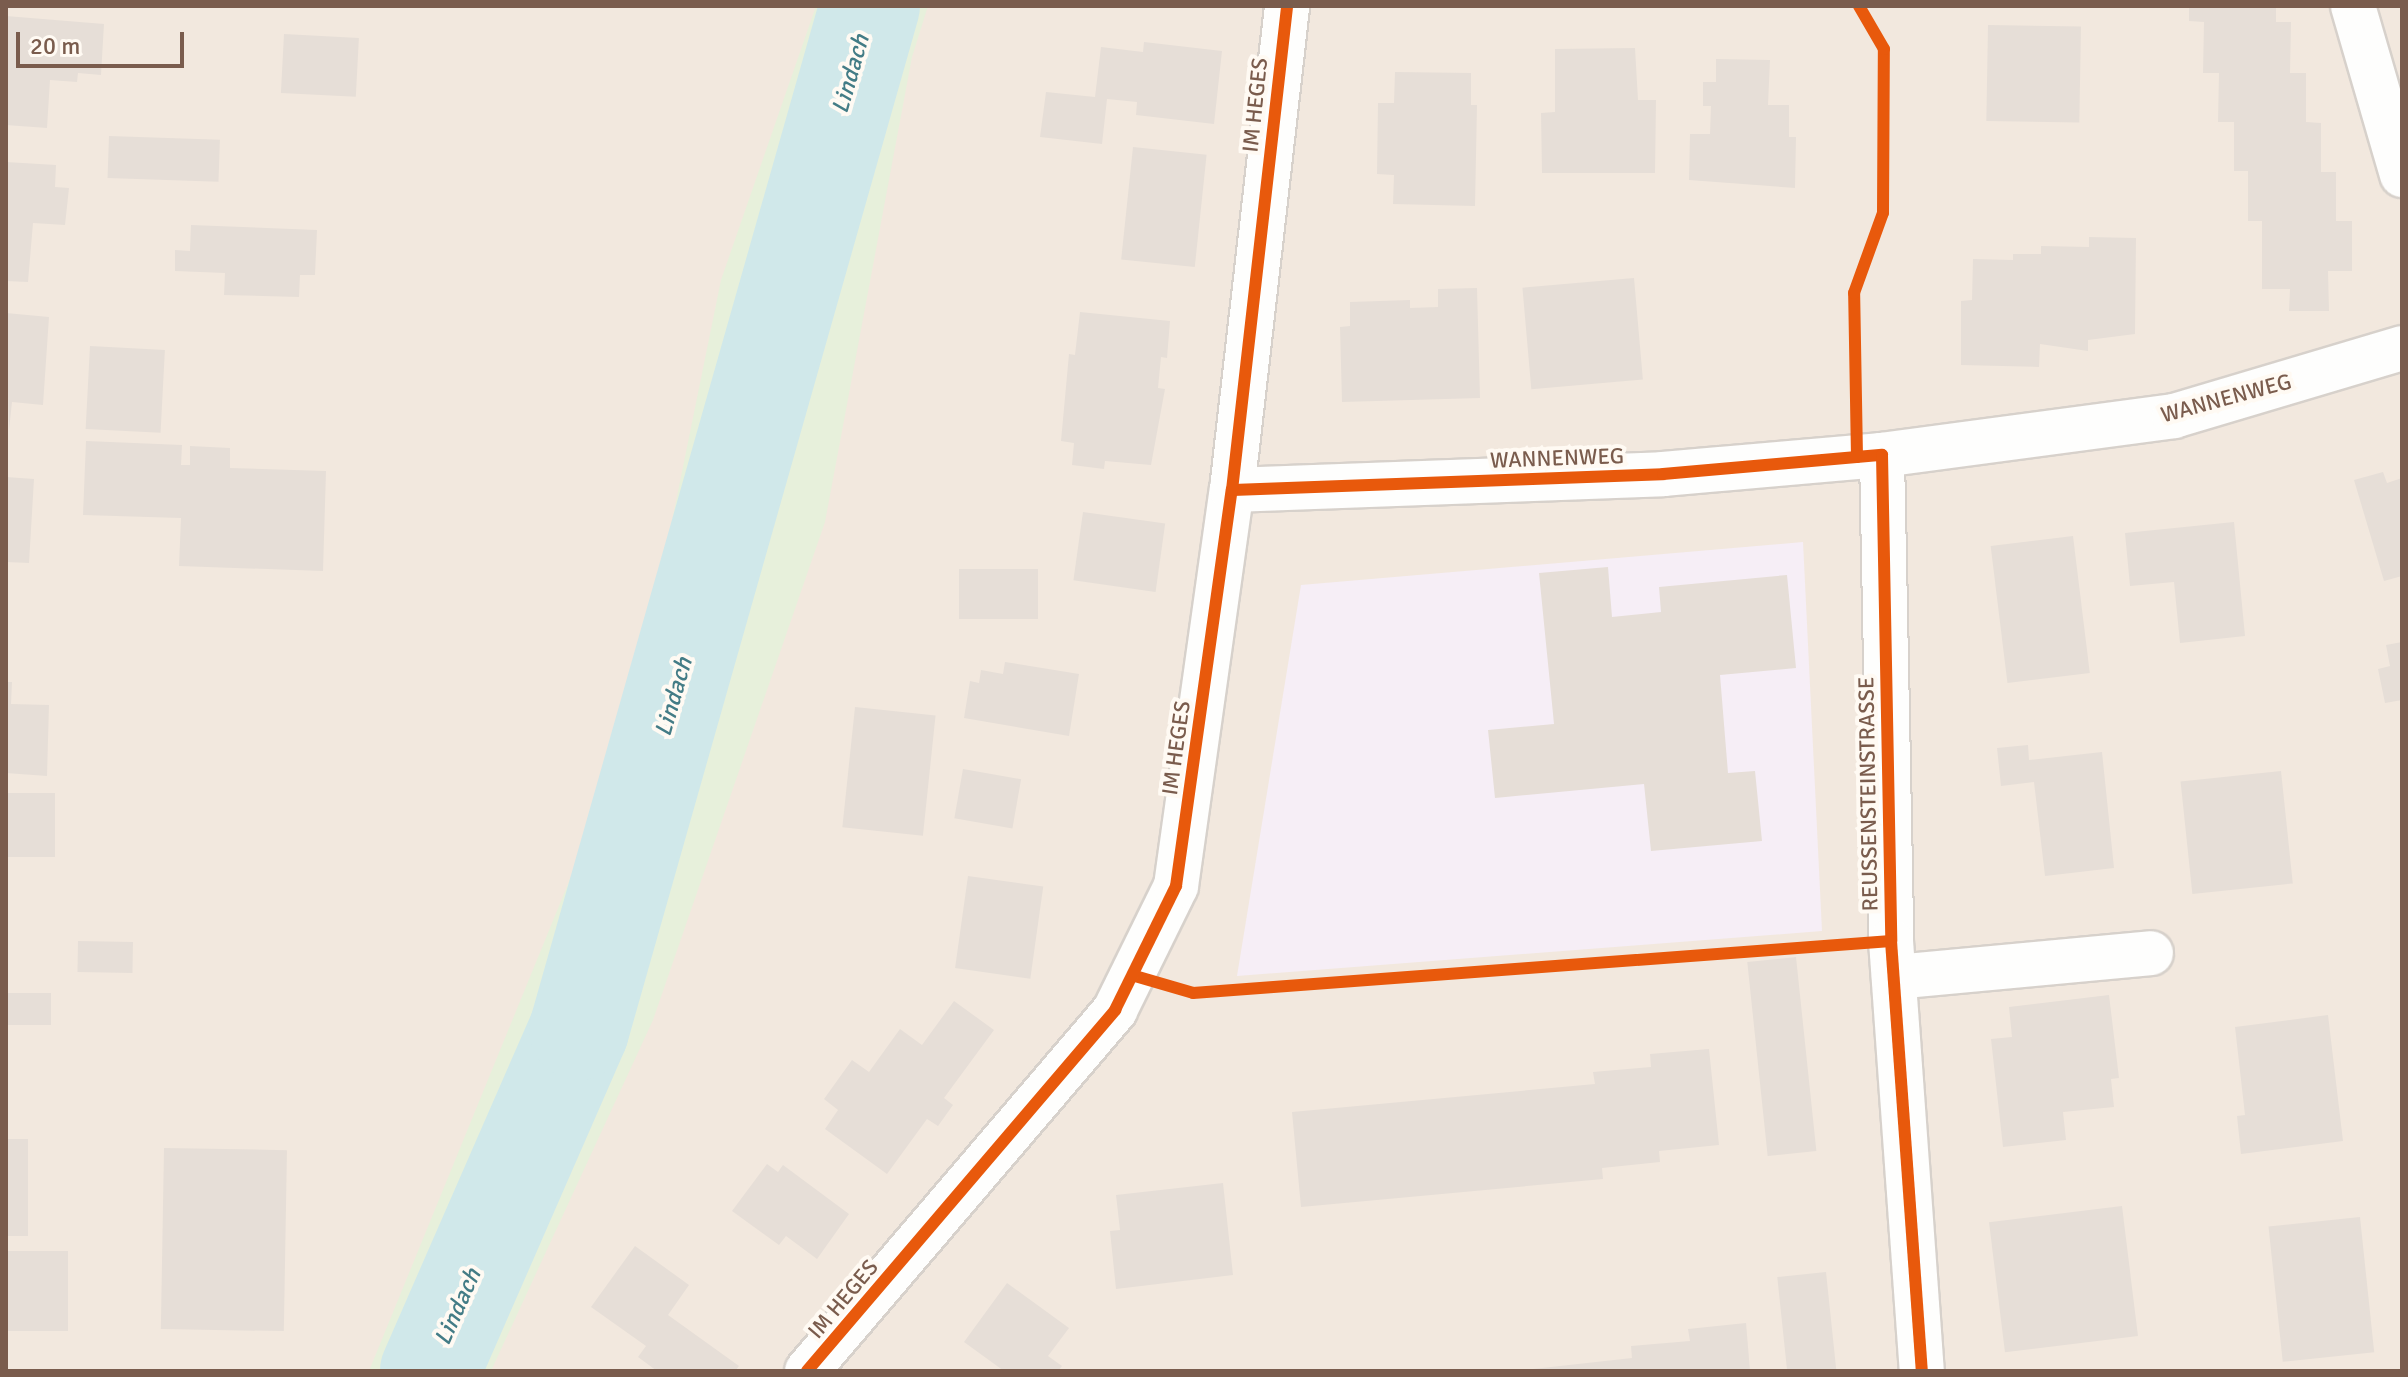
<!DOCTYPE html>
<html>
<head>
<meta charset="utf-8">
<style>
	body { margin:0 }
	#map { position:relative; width:2408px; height:1377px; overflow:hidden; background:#f9f5f0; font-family:Signika,sans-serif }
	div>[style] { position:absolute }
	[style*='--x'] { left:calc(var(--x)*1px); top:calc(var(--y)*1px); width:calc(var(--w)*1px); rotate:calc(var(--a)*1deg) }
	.residential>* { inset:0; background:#f2e8de; transform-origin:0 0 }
	.education>* { inset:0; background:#f6eef6 }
	.green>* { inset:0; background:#e7f0db }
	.river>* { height:100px; margin:-50px; padding:0 50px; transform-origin:50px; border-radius:50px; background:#d0e8ea }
	.building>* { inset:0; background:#e6ded7; transform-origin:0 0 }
	.roads { filter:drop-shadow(2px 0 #d7d1cb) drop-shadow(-2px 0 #d7d1cb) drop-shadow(0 2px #d7d1cb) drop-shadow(0 -2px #d7d1cb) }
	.minor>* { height:44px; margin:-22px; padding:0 22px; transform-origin:22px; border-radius:22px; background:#fefefd }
	.cycleway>* { height:12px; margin:-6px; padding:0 6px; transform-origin:6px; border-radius:6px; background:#e8590c }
	span { translate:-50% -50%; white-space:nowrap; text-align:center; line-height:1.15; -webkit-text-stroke:8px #fffaf3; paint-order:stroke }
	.street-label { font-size:22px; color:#7a5c4d }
	.water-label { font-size:24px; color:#437c86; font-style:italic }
	.frame { position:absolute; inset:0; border:8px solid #7a5c4d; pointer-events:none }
	.scale { position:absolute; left:16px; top:32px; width:168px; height:36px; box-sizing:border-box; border:4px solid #7a5c4d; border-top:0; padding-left:10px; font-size:24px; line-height:28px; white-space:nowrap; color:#7a5c4d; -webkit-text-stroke:6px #fffaf3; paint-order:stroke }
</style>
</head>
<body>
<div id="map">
	<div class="residential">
		<div style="left:6px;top:6px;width:2396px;height:1365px"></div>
	</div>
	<div class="education">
		<div style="clip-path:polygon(1803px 542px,1822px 931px,1237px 976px,1301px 585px)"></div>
	</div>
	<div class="green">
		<div style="clip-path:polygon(816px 6px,928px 6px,912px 57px,825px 522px,653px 1020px,491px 1371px,369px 1371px,628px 737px,721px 280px)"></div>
	</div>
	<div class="river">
		<div style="--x:430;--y:1371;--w:372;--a:-66.4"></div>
		<div style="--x:579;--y:1030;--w:1065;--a:-74.14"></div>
	</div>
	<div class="building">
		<div style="clip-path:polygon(2189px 6px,2276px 6px,2276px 22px,2291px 22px,2290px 73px,2306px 73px,2306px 122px,2321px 123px,2321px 172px,2336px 172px,2336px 221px,2352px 221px,2352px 271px,2328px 271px,2329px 311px,2289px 311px,2290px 289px,2262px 289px,2262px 221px,2248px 221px,2248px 171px,2234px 171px,2234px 122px,2218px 122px,2219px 73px,2203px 73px,2204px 22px,2189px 21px)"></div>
		<div style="clip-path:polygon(6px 16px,104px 24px,101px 75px,78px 73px,77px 82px,50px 80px,47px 128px,6px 125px)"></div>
		<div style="left:1988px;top:25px;width:93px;height:96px;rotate:1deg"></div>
		<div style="left:284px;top:34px;width:75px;height:59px;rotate:3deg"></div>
		<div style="clip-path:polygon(1144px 42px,1222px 51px,1214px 124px,1136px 115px,1137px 102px,1107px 99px,1102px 144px,1040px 137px,1046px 92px,1095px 97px,1101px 47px,1143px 52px)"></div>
		<div style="clip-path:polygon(1635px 48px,1638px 100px,1656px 100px,1655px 173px,1542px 173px,1541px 113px,1555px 112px,1555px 49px)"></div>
		<div style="clip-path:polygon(1716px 59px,1770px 60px,1768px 105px,1789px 105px,1789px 137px,1796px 137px,1795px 188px,1689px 180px,1690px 134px,1710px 134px,1711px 106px,1703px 106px,1703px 82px,1716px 82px)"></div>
		<div style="clip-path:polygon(1395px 72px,1471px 73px,1471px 105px,1477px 105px,1475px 206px,1393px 204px,1394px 175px,1377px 174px,1378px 103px,1394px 103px)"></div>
		<div style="left:109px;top:136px;width:111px;height:42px;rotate:2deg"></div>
		<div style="left:1133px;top:147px;width:74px;height:113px;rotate:6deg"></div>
		<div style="clip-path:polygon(6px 162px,56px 165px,55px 187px,69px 188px,65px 225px,33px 223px,28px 282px,6px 281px)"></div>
		<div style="clip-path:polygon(191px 225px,317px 230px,315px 275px,300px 275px,299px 297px,224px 295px,225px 273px,175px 271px,175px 250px,190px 251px)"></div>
		<div style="clip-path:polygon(2089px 237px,2136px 238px,2135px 334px,2088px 340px,2088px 351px,2040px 344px,2039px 367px,1961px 365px,1961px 301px,1972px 300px,1973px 259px,2013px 260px,2013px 254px,2041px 254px,2041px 246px,2089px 247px)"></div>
		<div style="left:1634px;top:278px;width:102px;height:112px;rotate:85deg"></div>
		<div style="clip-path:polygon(1477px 288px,1480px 398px,1342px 402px,1340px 327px,1350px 326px,1350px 302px,1410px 300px,1410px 308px,1438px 307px,1438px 289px)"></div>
		<div style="clip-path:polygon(1080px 312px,1170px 321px,1167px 358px,1161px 357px,1158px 388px,1165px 389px,1151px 465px,1105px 461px,1104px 469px,1072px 465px,1074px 443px,1061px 441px,1069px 354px,1075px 355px)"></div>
		<div style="clip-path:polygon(6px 313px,49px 317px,43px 405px,12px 402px,9px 430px)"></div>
		<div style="left:90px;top:346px;width:75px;height:83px;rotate:3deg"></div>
		<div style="clip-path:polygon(86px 441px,182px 445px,181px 465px,190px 465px,190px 446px,230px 448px,230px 468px,326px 471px,323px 571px,179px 566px,181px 518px,83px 515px)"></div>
		<div style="clip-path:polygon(2383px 472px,2387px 483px,2402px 478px,2402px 576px,2384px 581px,2354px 480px)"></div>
		<div style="clip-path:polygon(6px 477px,34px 479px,29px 563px,6px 562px)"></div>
		<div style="left:1083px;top:512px;width:83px;height:69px;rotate:8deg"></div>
		<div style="clip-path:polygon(2234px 522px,2245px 636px,2180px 643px,2174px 582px,2130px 586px,2125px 533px)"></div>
		<div style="left:2073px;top:536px;width:138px;height:83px;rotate:83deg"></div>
		<div style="clip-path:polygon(1608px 567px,1612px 617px,1661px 612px,1659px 587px,1787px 575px,1796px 668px,1720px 675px,1728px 773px,1755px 771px,1762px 841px,1651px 851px,1644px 784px,1495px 798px,1488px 730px,1554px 724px,1539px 573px)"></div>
		<div style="left:959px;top:569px;width:79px;height:50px"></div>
		<div style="clip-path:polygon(2402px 642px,2402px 700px,2385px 703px,2378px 669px,2390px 666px,2386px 645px)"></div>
		<div style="clip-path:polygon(1005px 662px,1079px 674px,1069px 736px,964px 718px,970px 681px,979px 683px,981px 670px,1003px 674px)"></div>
		<div style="clip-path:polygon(6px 682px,12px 682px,11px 704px,49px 705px,47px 776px,6px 773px)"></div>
		<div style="left:855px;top:707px;width:81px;height:121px;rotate:6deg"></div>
		<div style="clip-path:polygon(2028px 745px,2029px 760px,2102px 752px,2114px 868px,2045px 876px,2034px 782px,2001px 786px,1997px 748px)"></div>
		<div style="left:963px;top:769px;width:59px;height:50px;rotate:10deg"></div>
		<div style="left:2281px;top:771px;width:113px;height:101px;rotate:84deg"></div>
		<div style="left:6px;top:793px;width:49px;height:64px"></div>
		<div style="left:968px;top:876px;width:76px;height:93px;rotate:8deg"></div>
		<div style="left:78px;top:941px;width:55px;height:31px;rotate:1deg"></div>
		<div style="left:1796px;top:957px;width:195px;height:49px;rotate:84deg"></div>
		<div style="left:6px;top:993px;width:45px;height:32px"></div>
		<div style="clip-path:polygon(2109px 995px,2119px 1078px,2111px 1079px,2114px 1107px,2063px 1112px,2066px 1140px,2003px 1147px,1991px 1039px,2012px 1037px,2009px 1007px)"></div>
		<div style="clip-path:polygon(954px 1001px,994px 1030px,944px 1098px,953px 1105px,938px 1126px,927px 1119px,887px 1174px,825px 1129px,838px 1110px,824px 1099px,852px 1060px,869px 1072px,900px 1029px,922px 1045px)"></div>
		<div style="clip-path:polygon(2328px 1015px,2343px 1141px,2241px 1154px,2237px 1116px,2245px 1115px,2235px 1027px)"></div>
		<div style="clip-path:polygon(1709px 1049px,1719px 1145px,1659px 1151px,1660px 1162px,1602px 1168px,1603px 1179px,1301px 1207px,1292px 1112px,1595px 1084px,1593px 1072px,1651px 1067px,1650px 1054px)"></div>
		<div style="left:6px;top:1139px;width:22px;height:97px"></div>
		<div style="left:164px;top:1148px;width:123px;height:181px;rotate:1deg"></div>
		<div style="clip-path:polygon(767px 1164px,778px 1172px,783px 1165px,849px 1214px,817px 1259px,786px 1236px,779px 1245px,732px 1211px)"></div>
		<div style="clip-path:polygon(1223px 1183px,1233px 1275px,1116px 1289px,1110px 1231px,1120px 1230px,1116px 1195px)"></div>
		<div style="left:2122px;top:1206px;width:131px;height:134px;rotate:83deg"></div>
		<div style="left:2360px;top:1217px;width:136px;height:92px;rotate:84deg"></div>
		<div style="clip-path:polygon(635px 1246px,689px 1285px,668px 1315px,739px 1366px,735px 1371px,657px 1371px,638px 1357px,646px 1346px,591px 1307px)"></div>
		<div style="left:6px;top:1251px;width:62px;height:80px"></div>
		<div style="left:1826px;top:1272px;width:100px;height:49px;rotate:84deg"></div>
		<div style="clip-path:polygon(1007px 1283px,1069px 1328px,1048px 1356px,1062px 1366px,1058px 1371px,1004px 1371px,964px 1342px)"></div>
		<div style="clip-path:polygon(1746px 1323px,1750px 1371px,1515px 1371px,1632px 1358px,1631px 1346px,1690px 1341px,1688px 1329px)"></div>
	</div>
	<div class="roads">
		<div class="minor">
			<div style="--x:2353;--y:6;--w:176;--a:73.8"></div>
			<div style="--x:1882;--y:455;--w:486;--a:88.9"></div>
			<div style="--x:1891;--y:941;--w:431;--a:85.9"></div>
			<div style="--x:1232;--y:490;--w:431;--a:-2.1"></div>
			<div style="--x:1663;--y:474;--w:220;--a:-5"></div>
			<div style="--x:1882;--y:455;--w:295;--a:-7.6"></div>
			<div style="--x:2174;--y:416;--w:238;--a:-16.6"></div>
			<div style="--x:1894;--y:977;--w:258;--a:-5.3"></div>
			<div style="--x:807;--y:1371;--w:475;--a:-49.5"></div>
			<div style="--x:1115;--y:1010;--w:138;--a:-63.8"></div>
			<div style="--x:1176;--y:886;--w:400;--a:-82"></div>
			<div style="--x:1232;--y:490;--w:487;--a:-83.5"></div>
		</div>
	</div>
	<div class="cycleway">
		<div style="--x:1857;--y:457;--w:164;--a:-91"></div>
		<div style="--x:1854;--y:293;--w:85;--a:-70.1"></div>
		<div style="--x:1883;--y:213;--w:164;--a:-89.7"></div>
		<div style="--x:1884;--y:49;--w:50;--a:-120.2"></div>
		<div style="--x:1232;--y:490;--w:431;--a:-2.1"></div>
		<div style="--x:1663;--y:474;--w:220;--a:-5"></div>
		<div style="--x:1882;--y:455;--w:486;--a:88.9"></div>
		<div style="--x:1891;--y:941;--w:431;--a:85.9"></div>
		<div style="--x:1135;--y:976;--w:60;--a:16.3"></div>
		<div style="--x:1193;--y:993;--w:700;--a:-4.26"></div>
		<div style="--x:807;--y:1371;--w:475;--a:-49.5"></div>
		<div style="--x:1115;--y:1010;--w:138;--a:-63.8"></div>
		<div style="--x:1176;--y:886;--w:400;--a:-82"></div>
		<div style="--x:1232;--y:490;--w:487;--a:-83.5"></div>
	</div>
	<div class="street-label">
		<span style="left:1255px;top:105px;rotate:-84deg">IM HEGES</span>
		<span style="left:2226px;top:398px;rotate:-15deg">WANNENWEG</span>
		<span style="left:1557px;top:458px;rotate:-2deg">WANNENWEG</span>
		<span style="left:1176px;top:748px;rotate:-82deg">IM HEGES</span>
		<span style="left:1868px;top:794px;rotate:-91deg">REUSSENSTEINSTRASSE</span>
		<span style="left:843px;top:1299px;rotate:-50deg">IM HEGES</span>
	</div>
	<div class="water-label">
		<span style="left:851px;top:74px;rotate:-74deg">Lindach</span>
		<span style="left:674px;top:697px;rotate:-74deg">Lindach</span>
		<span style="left:458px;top:1307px;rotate:-66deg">Lindach</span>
	</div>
	<div class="frame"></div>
	<div class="scale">20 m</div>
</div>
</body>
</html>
